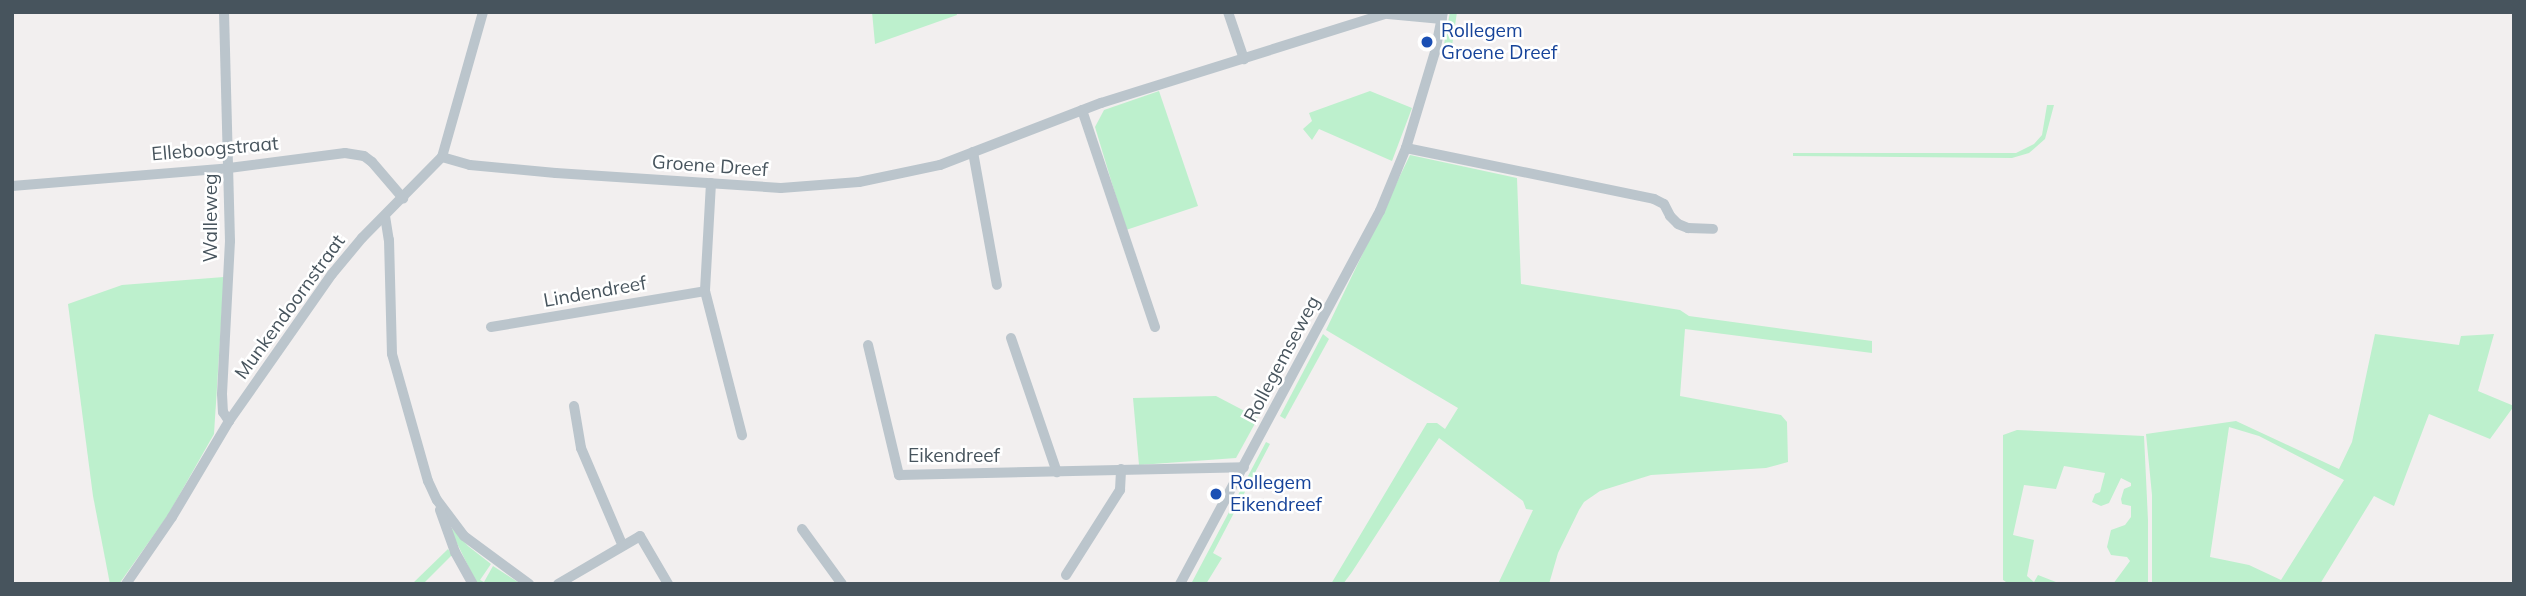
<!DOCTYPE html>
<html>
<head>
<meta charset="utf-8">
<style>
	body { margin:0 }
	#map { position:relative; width:2526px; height:596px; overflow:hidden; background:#f2efef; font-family:Mulish,sans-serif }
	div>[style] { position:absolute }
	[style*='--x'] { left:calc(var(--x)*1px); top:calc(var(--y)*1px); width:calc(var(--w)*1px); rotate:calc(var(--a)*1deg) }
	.green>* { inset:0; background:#bdf0cd }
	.minor>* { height:10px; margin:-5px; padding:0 5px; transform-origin:5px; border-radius:5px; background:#bbc5cc }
	.dots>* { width:19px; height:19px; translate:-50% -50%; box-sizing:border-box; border:4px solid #fff; border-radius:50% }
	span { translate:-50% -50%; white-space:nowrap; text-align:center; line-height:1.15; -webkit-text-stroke:5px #fff; paint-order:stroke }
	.transit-label { font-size:19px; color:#164399 }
	.left { translate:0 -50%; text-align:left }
	.street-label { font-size:19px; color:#47545d }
	.frame { position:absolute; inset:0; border:14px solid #47545d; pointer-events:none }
</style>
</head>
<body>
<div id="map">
	<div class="green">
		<div style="clip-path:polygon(872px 12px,956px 12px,957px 15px,875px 44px)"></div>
		<div style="clip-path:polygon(1450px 12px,1457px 12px,1452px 46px,1444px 44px)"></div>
		<div style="clip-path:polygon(1159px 91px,1198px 206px,1126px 230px,1095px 127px,1104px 110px)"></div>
		<div style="clip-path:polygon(1370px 91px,1412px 108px,1392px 161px,1319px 129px,1312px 140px,1303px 129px,1312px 121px,1309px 113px)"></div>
		<div style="clip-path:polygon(2047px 105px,2054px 105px,2045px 139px,2029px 153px,2012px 158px,1793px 156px,1793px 153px,2016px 153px,2034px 144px,2042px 135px)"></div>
		<div style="clip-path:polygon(1410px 155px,1517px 178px,1521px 284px,1680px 310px,1689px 316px,1872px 341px,1872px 353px,1685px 329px,1680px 396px,1781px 415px,1787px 422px,1788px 462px,1766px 468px,1651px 475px,1600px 491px,1584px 502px,1579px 510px,1558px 553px,1549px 584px,1498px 584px,1533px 510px,1526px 509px,1523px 501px,1439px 438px,1352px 572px,1343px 584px,1331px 584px,1427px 423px,1437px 423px,1445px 429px,1458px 408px,1326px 330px)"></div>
		<div style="clip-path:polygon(224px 277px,214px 434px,168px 515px,119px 584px,110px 584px,93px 496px,68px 304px,122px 285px)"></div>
		<div style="clip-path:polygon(1323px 334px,1329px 339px,1285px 419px,1280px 416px)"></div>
		<div style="clip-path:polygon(evenodd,2375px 334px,2459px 345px,2461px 336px,2494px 334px,2478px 391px,2514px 406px,2490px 439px,2429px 414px,2394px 506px,2374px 496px,2320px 584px,2152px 584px,2152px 495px,2146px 434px,2236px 421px,2339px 469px,2352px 442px,2375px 334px,2229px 427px,2259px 436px,2344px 480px,2281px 580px,2249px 565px,2210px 557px,2229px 427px)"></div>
		<div style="clip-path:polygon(1216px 396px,1258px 418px,1236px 458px,1139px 465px,1133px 398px)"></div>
		<div style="clip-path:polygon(2017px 430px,2144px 436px,2148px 520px,2148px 584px,2113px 584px,2130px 561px,2127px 557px,2111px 555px,2107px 547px,2111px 530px,2125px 525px,2131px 517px,2131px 506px,2122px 504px,2121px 499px,2124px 489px,2131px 486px,2131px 483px,2121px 478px,2109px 503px,2101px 506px,2092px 502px,2095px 494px,2100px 492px,2105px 473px,2064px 466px,2056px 489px,2024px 485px,2013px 535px,2034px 540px,2027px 576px,2034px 582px,2038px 575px,2061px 584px,2009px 584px,2003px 580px,2003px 435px)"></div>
		<div style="clip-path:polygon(1266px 442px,1270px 444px,1213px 553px,1222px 558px,1206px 584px,1191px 584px)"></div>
		<div style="clip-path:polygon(447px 523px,468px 546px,491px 564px,480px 580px,484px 582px,493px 566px,521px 584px,477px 584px)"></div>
		<div style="clip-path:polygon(448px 549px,452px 555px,423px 584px,412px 584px)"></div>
	</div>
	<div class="minor">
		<div style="--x:224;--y:12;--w:229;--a:88.5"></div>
		<div style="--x:230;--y:241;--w:153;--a:93"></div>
		<div style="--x:222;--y:394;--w:18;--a:87"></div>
		<div style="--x:223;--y:412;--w:11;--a:56"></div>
		<div style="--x:1228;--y:12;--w:50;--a:71.2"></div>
		<div style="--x:1388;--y:14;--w:54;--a:5.3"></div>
		<div style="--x:1082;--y:110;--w:229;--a:71.4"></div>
		<div style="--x:1406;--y:148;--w:253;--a:11.6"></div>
		<div style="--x:1654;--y:199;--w:11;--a:27"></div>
		<div style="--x:1664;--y:204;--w:13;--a:63"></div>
		<div style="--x:1670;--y:216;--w:11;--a:45"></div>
		<div style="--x:1678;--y:224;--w:11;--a:22"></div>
		<div style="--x:1688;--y:228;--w:25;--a:2"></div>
		<div style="--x:973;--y:152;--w:135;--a:79.8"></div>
		<div style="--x:442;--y:157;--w:29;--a:16"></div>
		<div style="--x:470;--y:165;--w:86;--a:5.3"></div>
		<div style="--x:556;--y:173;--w:225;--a:3.8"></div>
		<div style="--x:781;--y:188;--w:78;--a:-4.4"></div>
		<div style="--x:859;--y:182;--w:83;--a:-11.9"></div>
		<div style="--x:940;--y:165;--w:173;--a:-21.1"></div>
		<div style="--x:1101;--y:103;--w:305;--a:-17.4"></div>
		<div style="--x:711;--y:183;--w:108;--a:93.2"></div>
		<div style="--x:705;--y:291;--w:149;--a:75.6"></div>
		<div style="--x:12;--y:186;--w:218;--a:-4.7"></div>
		<div style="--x:229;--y:168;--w:117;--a:-7.4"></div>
		<div style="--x:345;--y:153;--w:19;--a:9"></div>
		<div style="--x:364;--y:156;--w:10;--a:37"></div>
		<div style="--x:372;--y:162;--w:48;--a:49.3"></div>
		<div style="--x:385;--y:216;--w:24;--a:81"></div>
		<div style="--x:389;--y:240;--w:114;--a:88.5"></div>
		<div style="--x:392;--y:354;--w:132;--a:74.2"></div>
		<div style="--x:428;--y:481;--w:21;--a:65"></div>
		<div style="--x:437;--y:500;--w:45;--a:53.1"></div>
		<div style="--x:464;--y:536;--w:81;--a:36.4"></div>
		<div style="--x:491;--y:327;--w:217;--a:-9.5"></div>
		<div style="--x:1011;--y:338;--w:142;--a:71.1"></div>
		<div style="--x:868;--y:345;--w:134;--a:76.6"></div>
		<div style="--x:899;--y:475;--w:345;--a:-1.3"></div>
		<div style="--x:574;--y:406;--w:43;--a:80.5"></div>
		<div style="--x:581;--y:448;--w:104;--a:66.9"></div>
		<div style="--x:440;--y:510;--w:45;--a:70.3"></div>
		<div style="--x:455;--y:552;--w:37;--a:61"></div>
		<div style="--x:802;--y:529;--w:68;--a:54"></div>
		<div style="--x:1066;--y:575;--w:101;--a:-57.6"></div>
		<div style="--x:1120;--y:490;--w:21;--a:-87"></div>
		<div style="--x:126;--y:584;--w:81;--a:-55.5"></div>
		<div style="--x:172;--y:517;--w:112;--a:-59.3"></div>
		<div style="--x:229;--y:421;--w:179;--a:-55"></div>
		<div style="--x:332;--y:274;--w:47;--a:-50.2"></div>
		<div style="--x:362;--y:238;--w:114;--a:-45.4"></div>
		<div style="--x:442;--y:157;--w:151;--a:-74.2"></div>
		<div style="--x:558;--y:584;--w:95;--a:-30.3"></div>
		<div style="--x:640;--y:536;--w:56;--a:59.7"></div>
		<div style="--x:1180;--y:584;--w:423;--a:-61.8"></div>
		<div style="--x:1380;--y:211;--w:68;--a:-67.6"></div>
		<div style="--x:1406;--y:148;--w:100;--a:-73.2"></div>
		<div style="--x:1435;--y:52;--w:41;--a:-78.7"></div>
	</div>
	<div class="dots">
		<div style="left:1427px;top:42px;background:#1a4fb4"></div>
		<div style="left:1216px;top:494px;background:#1a4fb4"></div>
	</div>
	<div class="transit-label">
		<span class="left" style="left:1441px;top:42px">Rollegem<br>Groene Dreef</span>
		<span class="left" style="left:1230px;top:494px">Rollegem<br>Eikendreef</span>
	</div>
	<div class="street-label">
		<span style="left:215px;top:149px;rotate:-5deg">Elleboogstraat</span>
		<span style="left:710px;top:166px;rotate:4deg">Groene Dreef</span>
		<span style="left:211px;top:218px;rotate:-90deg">Walleweg</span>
		<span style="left:595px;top:292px;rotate:-10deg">Lindendreef</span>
		<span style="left:290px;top:307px;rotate:-54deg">Munkendoornstraat</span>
		<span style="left:1282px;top:359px;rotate:-62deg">Rollegemseweg</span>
		<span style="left:954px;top:456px">Eikendreef</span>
	</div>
	<div class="frame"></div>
</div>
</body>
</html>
